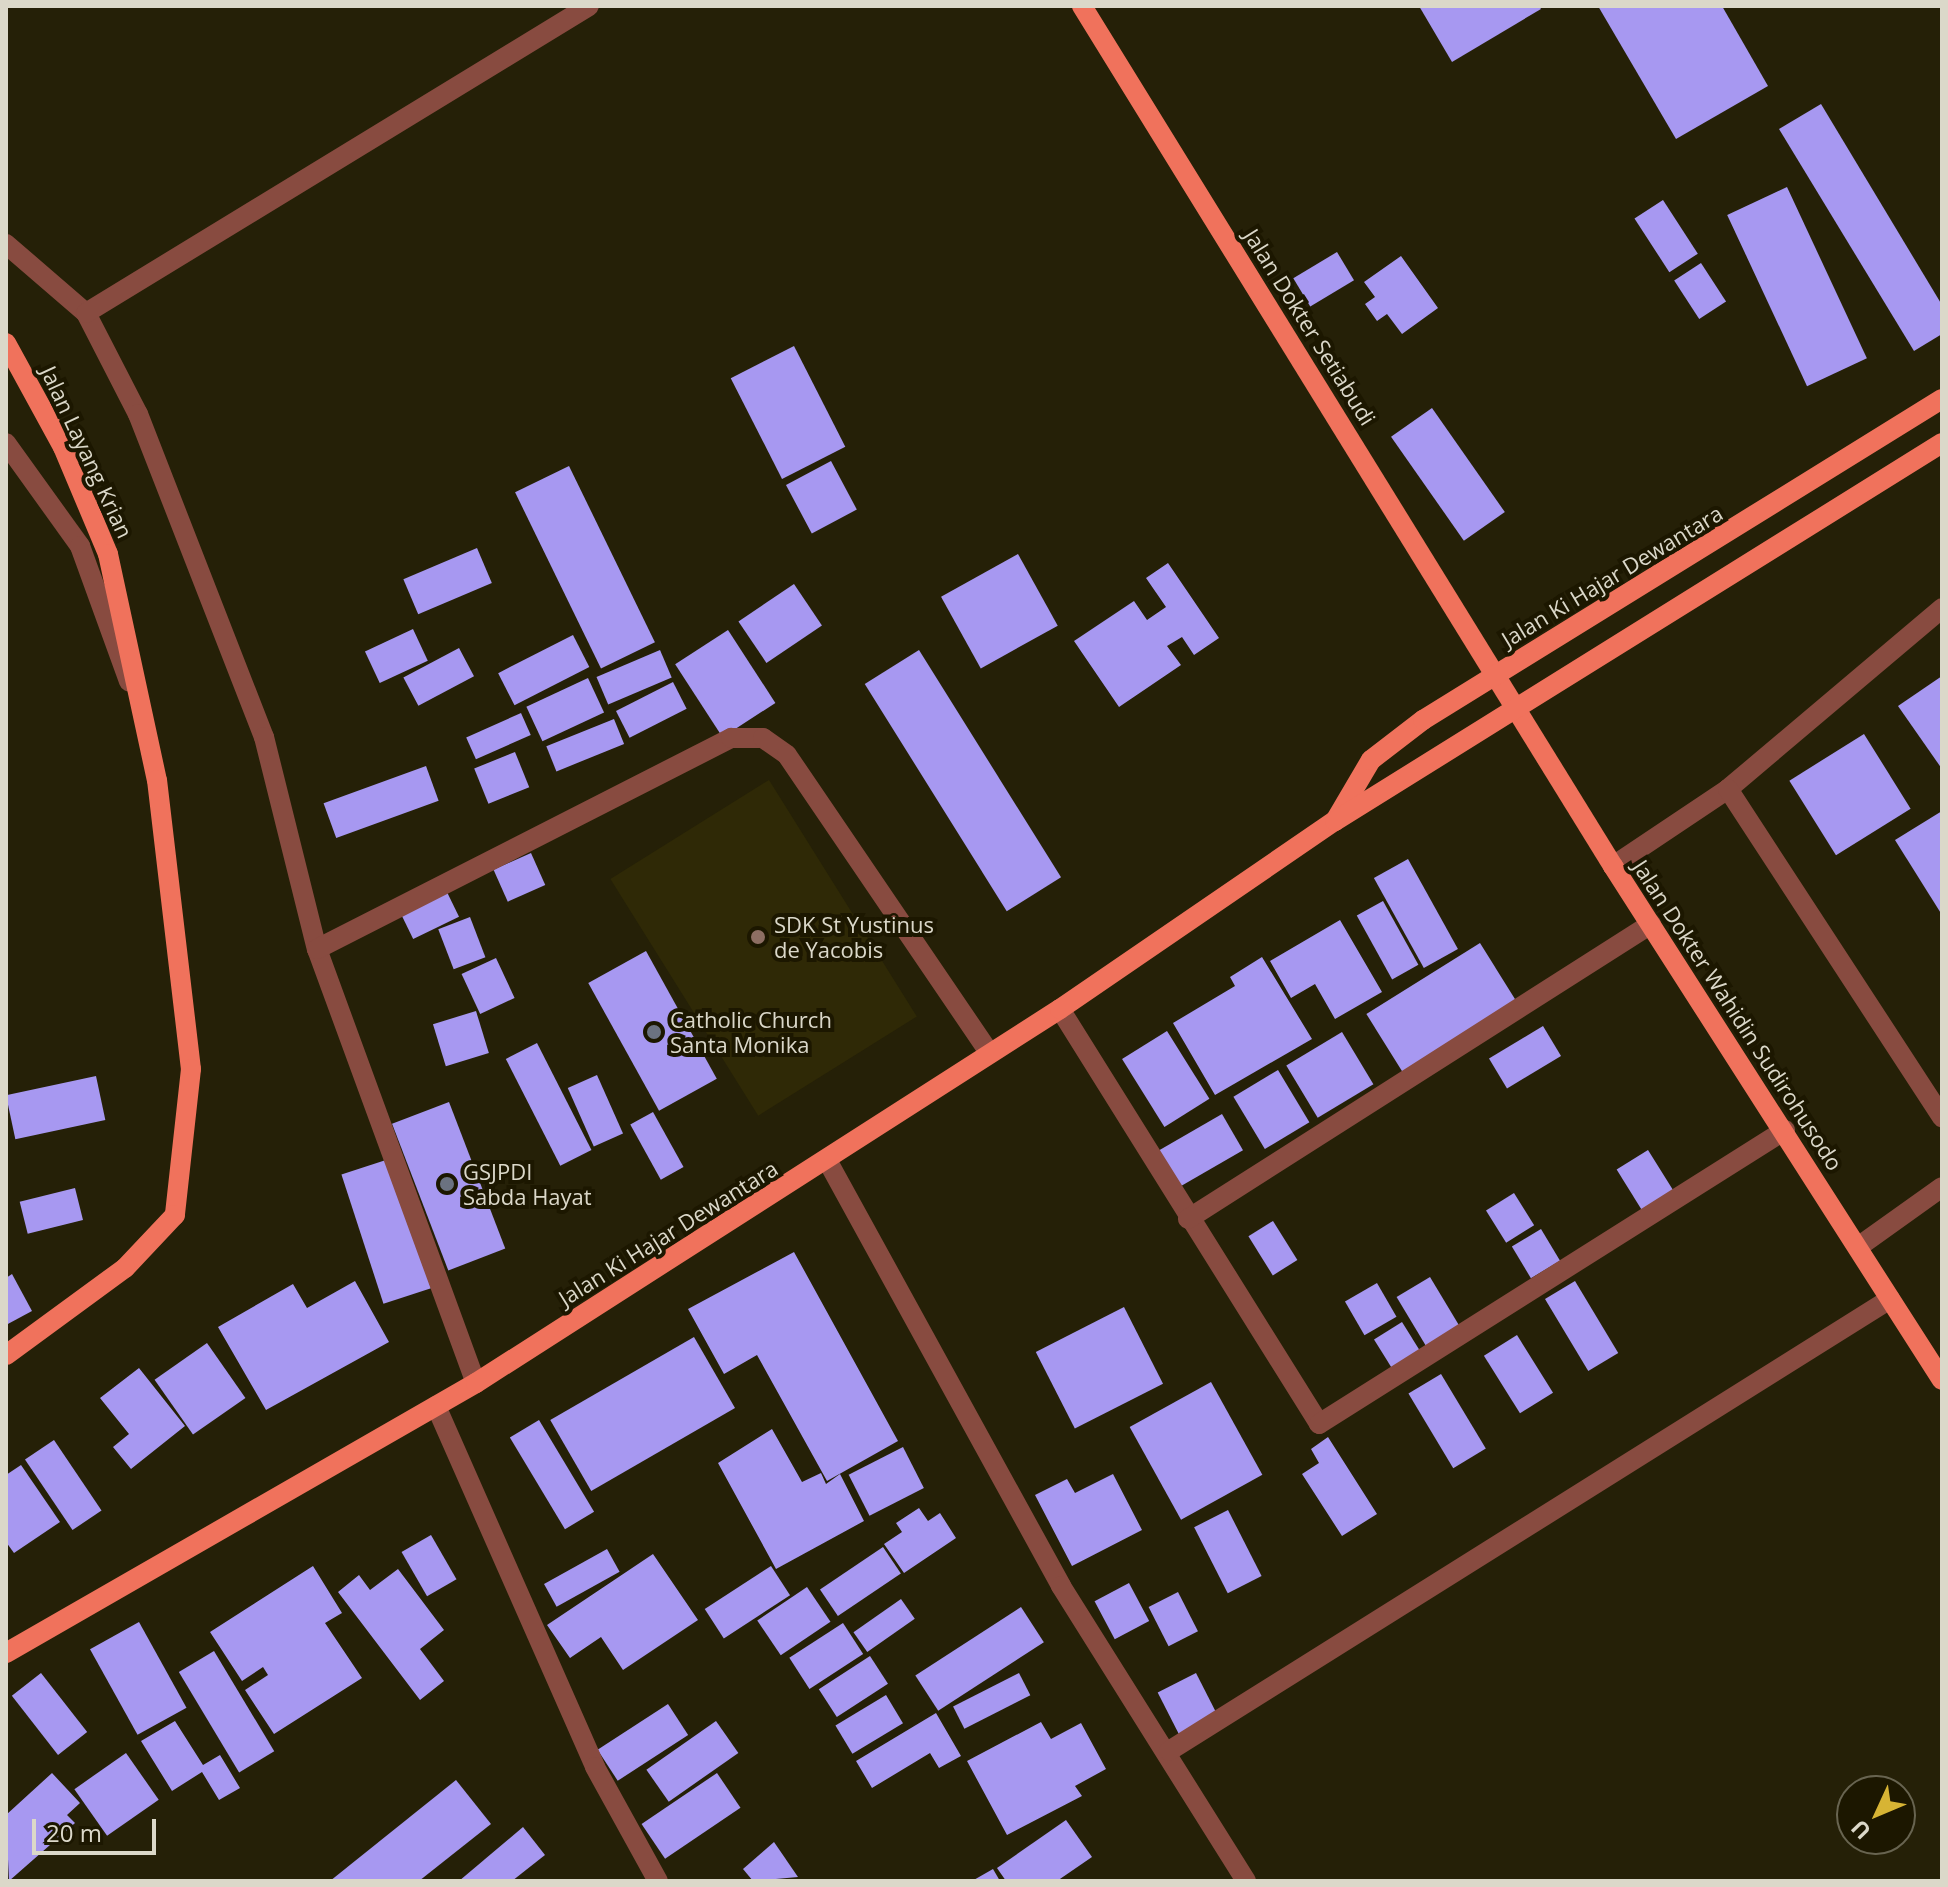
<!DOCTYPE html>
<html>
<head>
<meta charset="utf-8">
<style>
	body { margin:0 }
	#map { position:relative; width:1948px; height:1887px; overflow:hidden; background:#252007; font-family:"Open Sans",sans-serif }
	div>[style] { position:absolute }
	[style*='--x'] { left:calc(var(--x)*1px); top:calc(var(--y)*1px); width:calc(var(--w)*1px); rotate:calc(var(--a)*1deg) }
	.built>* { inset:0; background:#2f2906; transform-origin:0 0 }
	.building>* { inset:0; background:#a798f1; transform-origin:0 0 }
	.minor>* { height:20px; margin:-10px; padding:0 10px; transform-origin:10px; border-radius:10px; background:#884b40 }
	.major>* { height:20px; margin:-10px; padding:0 10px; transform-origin:10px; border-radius:10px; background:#f0725c }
	.dots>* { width:22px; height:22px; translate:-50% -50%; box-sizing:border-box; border:4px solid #1c1700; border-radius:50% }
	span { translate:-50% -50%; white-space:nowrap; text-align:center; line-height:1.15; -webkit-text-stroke:8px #1c1700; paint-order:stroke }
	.street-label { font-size:22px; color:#dbd8c9 }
	.poi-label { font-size:22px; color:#dbd8c9 }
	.left { translate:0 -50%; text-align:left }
	.frame { position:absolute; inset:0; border:8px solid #dbd8c9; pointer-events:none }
	.north { position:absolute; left:1836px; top:1775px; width:80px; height:80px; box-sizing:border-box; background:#1c1700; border:2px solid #686450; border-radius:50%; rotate:226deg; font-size:22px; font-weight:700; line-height:32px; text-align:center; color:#dbd8c9 }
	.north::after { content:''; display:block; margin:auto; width:28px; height:36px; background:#d7b434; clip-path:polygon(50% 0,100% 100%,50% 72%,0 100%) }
	.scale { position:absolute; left:32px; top:1819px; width:124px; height:36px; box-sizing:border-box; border:4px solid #dbd8c9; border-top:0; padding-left:10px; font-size:24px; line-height:28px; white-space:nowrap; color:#dbd8c9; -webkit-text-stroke:6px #1c1700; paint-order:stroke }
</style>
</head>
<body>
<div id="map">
	<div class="built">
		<div style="left:769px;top:780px;width:279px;height:187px;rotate:58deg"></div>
	</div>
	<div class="building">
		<div style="clip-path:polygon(1419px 6px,1539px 6px,1541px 9px,1452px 62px)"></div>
		<div style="clip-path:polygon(1598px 6px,1722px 6px,1768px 86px,1676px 139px)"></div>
		<div style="clip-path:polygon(1821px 104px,1942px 305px,1942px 334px,1914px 351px,1779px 129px)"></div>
		<div style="left:1787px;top:187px;width:189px;height:66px;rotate:65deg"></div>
		<div style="left:1663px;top:200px;width:64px;height:34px;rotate:57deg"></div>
		<div style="left:1337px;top:252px;width:33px;height:51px;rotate:59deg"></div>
		<div style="clip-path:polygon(1401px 256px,1438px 308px,1402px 334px,1387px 314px,1377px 321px,1365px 304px,1375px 297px,1364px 282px)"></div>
		<div style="left:1701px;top:263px;width:46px;height:32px;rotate:57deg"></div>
		<div style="left:794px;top:346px;width:113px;height:71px;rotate:63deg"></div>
		<div style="left:1432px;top:408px;width:127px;height:50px;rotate:55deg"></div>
		<div style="left:831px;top:461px;width:55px;height:51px;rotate:62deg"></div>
		<div style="left:569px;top:466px;width:196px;height:60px;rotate:64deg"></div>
		<div style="left:477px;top:548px;width:38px;height:80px;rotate:67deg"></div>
		<div style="left:1018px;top:554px;width:82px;height:88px;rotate:61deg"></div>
		<div style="clip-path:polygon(1168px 563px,1219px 638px,1194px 655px,1182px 637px,1167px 646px,1181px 665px,1119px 707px,1074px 641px,1134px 601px,1147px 620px,1166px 607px,1146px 578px)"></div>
		<div style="left:794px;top:584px;width:50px;height:67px;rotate:56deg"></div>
		<div style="left:413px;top:629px;width:35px;height:53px;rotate:65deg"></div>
		<div style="left:728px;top:630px;width:87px;height:63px;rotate:57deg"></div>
		<div style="left:573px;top:635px;width:36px;height:84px;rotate:63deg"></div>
		<div style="left:459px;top:648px;width:32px;height:63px;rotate:62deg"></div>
		<div style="left:660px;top:650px;width:30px;height:69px;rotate:67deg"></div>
		<div style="left:919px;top:650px;width:268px;height:64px;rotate:58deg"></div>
		<div style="clip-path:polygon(1942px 676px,1942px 769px,1898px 706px)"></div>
		<div style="left:588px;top:678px;width:38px;height:68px;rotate:65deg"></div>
		<div style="left:673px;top:682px;width:30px;height:64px;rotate:63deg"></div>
		<div style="left:521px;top:713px;width:24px;height:60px;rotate:66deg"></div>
		<div style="left:614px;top:719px;width:27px;height:73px;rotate:68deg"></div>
		<div style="left:1864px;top:734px;width:88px;height:88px;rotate:58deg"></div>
		<div style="left:515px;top:752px;width:38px;height:44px;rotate:68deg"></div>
		<div style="left:426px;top:766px;width:37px;height:109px;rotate:70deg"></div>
		<div style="clip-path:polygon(1942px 811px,1942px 915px,1895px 840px)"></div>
		<div style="left:531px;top:853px;width:35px;height:41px;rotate:66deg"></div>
		<div style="left:1408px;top:859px;width:103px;height:39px;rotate:61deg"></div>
		<div style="left:445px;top:888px;width:32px;height:51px;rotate:64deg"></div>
		<div style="left:1383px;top:901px;width:73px;height:30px;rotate:61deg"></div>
		<div style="left:470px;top:917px;width:43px;height:34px;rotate:69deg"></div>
		<div style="clip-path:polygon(1340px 920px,1382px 992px,1335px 1019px,1315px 984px,1291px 998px,1270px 961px)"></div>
		<div style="left:1480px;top:943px;width:73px;height:134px;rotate:58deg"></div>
		<div style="left:646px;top:951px;width:146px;height:66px;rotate:61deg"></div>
		<div style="clip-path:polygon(1262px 957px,1312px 1039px,1215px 1095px,1173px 1023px,1235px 986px,1230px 977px)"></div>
		<div style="left:496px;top:958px;width:44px;height:38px;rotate:65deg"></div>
		<div style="left:476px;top:1011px;width:44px;height:45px;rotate:73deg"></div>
		<div style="left:1543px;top:1026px;width:35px;height:63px;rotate:59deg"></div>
		<div style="left:1167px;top:1031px;width:80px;height:53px;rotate:58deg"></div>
		<div style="left:1342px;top:1032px;width:61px;height:65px;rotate:59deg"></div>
		<div style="left:537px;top:1043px;width:120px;height:35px;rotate:63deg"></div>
		<div style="left:1278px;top:1070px;width:61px;height:52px;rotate:59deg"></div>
		<div style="left:597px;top:1075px;width:64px;height:32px;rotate:66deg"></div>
		<div style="left:96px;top:1076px;width:45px;height:92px;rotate:78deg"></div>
		<div style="left:449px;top:1102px;width:157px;height:61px;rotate:69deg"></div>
		<div style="left:653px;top:1112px;width:63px;height:26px;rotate:61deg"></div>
		<div style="left:1222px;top:1114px;width:42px;height:79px;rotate:60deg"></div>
		<div style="left:1648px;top:1150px;width:49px;height:37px;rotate:58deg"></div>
		<div style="left:389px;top:1159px;width:136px;height:50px;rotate:72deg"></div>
		<div style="left:75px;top:1188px;width:33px;height:57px;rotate:76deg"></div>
		<div style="left:1514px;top:1193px;width:38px;height:33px;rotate:58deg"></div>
		<div style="left:1273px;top:1221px;width:46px;height:29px;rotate:58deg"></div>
		<div style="left:1541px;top:1229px;width:37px;height:34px;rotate:59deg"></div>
		<div style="clip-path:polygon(794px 1252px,898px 1441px,827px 1481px,757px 1355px,724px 1374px,688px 1309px)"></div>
		<div style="clip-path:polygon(12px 1274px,32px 1311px,6px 1325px,6px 1278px)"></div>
		<div style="left:1430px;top:1277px;width:63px;height:39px;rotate:59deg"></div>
		<div style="clip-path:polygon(355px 1281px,389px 1342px,266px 1410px,218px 1327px,293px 1284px,307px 1308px)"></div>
		<div style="left:1575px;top:1281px;width:84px;height:35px;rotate:59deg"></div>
		<div style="left:1377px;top:1283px;width:39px;height:37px;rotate:60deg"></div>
		<div style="left:1124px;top:1307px;width:86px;height:99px;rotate:63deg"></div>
		<div style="left:1402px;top:1322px;width:40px;height:33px;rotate:58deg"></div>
		<div style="left:1517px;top:1335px;width:68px;height:39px;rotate:58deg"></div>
		<div style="left:694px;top:1337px;width:82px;height:166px;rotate:60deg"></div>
		<div style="left:207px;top:1343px;width:67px;height:64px;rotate:55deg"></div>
		<div style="clip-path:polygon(139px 1368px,185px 1426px,131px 1469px,113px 1447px,129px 1434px,100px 1398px)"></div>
		<div style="left:1441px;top:1374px;width:87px;height:38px;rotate:59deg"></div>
		<div style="left:1211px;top:1382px;width:106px;height:93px;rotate:61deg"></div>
		<div style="left:539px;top:1420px;width:107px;height:34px;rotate:59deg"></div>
		<div style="clip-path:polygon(772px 1429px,802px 1482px,821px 1473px,826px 1484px,840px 1474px,864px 1521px,776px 1569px,718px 1463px)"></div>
		<div style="clip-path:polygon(1328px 1437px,1377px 1514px,1342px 1536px,1302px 1474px,1319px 1463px,1311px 1449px)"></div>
		<div style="left:54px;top:1440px;width:85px;height:35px;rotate:56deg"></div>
		<div style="left:903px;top:1447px;width:46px;height:61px;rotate:63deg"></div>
		<div style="clip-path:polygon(21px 1465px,60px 1522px,14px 1553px,6px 1542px,6px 1475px)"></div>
		<div style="clip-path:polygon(1113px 1474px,1142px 1530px,1072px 1566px,1035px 1495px,1067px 1479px,1075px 1493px)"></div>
		<div style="clip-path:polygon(919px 1508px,928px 1521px,940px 1513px,956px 1538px,904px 1573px,884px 1544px,902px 1532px,896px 1523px)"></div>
		<div style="left:1228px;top:1510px;width:74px;height:38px;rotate:63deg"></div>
		<div style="left:431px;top:1535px;width:51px;height:34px;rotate:60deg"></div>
		<div style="left:883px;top:1547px;width:32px;height:76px;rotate:56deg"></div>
		<div style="left:607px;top:1549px;width:26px;height:72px;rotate:61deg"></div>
		<div style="clip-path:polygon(653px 1554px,698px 1620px,623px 1670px,601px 1637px,570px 1658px,547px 1625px)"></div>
		<div style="clip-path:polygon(313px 1566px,342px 1613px,325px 1623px,362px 1678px,274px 1734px,245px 1690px,268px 1675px,263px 1667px,242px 1681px,210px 1632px)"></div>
		<div style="left:771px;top:1566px;width:35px;height:79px;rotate:57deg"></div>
		<div style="clip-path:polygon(398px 1569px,444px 1630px,420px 1649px,444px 1681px,420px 1700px,338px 1592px,359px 1575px,370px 1590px)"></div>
		<div style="left:1129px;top:1583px;width:43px;height:39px;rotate:62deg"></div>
		<div style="left:807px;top:1587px;width:42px;height:60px;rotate:56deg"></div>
		<div style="left:1178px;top:1592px;width:44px;height:33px;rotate:63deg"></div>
		<div style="left:901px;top:1599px;width:24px;height:58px;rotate:55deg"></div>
		<div style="left:1021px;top:1607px;width:42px;height:126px;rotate:57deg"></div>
		<div style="left:139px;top:1622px;width:98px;height:56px;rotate:61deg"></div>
		<div style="left:843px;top:1623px;width:37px;height:64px;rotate:57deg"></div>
		<div style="left:214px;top:1651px;width:117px;height:41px;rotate:59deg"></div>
		<div style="left:870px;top:1656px;width:33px;height:61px;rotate:57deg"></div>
		<div style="left:41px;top:1673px;width:75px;height:37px;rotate:52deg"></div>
		<div style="left:1019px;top:1673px;width:25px;height:74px;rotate:63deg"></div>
		<div style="left:1196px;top:1673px;width:48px;height:43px;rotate:63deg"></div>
		<div style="left:886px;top:1695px;width:33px;height:59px;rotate:59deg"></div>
		<div style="left:668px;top:1704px;width:37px;height:84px;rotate:57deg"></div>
		<div style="clip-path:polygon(936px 1713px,961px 1756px,939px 1768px,930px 1753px,872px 1788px,856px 1761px)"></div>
		<div style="clip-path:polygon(175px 1721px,203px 1765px,220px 1755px,240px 1788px,219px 1800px,202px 1772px,172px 1791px,141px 1741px)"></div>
		<div style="left:716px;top:1721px;width:39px;height:85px;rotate:55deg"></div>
		<div style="clip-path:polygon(1041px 1722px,1051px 1739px,1081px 1723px,1106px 1769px,1075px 1786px,1082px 1796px,1007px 1835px,967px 1761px)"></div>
		<div style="left:126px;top:1753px;width:57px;height:63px;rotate:55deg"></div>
		<div style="clip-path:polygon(52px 1773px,80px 1803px,67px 1815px,75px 1823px,9px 1881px,6px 1815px)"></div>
		<div style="left:717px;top:1773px;width:42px;height:91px;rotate:56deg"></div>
		<div style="clip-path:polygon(456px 1780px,491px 1824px,419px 1881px,330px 1881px)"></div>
		<div style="clip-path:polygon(1066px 1820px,1092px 1857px,1057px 1881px,1006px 1881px,997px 1868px)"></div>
		<div style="clip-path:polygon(523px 1827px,545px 1855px,512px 1881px,459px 1881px)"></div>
		<div style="clip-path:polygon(774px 1842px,798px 1877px,753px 1881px,743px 1869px)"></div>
		<div style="clip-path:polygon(993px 1869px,1000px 1881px,972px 1881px)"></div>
	</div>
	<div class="minor">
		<div style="--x:6;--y:244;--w:106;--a:40.8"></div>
		<div style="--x:86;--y:313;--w:114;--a:62.8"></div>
		<div style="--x:138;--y:414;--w:347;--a:68.7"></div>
		<div style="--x:264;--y:737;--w:219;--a:76"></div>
		<div style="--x:317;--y:949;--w:462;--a:69.9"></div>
		<div style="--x:86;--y:313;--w:589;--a:-31.4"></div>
		<div style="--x:6;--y:443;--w:127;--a:54.3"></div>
		<div style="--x:80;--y:546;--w:144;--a:70.1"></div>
		<div style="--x:1728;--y:789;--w:280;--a:-40.2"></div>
		<div style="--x:1613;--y:866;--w:138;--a:-33.8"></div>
		<div style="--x:1728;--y:789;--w:392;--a:56.9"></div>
		<div style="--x:317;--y:949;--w:465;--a:-27"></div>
		<div style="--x:731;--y:738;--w:32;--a:0"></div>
		<div style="--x:763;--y:738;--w:29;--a:35"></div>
		<div style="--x:787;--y:755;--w:358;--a:55.8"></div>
		<div style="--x:1060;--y:1009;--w:489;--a:58"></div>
		<div style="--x:1319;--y:1424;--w:551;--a:-32.25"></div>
		<div style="--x:827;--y:1160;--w:486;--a:61.2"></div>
		<div style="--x:1061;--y:1586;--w:348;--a:57.9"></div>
		<div style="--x:1188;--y:1219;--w:549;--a:-32.5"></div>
		<div style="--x:1858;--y:1247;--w:103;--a:-35.5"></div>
		<div style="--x:436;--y:1406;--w:394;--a:66.2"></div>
		<div style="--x:595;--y:1767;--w:130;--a:61.1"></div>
		<div style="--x:1169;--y:1751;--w:851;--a:-32.08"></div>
	</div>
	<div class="major">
		<div style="--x:1082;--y:6;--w:1011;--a:58.31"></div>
		<div style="--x:1613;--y:866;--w:610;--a:57.38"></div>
		<div style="--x:6;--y:343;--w:119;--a:61.3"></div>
		<div style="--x:63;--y:447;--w:116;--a:67.2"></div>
		<div style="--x:108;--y:554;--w:231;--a:77.8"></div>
		<div style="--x:157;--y:780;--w:291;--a:83.3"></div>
		<div style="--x:191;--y:1069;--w:147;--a:96.3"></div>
		<div style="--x:175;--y:1215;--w:73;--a:133.3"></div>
		<div style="--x:125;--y:1268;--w:147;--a:143.8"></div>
		<div style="--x:1335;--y:821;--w:71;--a:-59.5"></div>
		<div style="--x:1371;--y:760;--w:66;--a:-37.6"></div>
		<div style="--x:1423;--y:720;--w:610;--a:-31.74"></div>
		<div style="--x:6;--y:1653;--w:542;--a:-29.88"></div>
		<div style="--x:476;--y:1383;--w:693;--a:-32.64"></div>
		<div style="--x:1060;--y:1009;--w:333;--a:-34.4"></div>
		<div style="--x:1335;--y:821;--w:715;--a:-31.91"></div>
	</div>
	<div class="dots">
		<div style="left:758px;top:937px;background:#8d6e63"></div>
		<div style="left:654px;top:1032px;background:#6b7280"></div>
		<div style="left:447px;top:1184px;background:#6b7280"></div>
	</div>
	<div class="street-label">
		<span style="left:1310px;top:327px;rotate:58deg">Jalan Dokter Setiabudi</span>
		<span style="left:87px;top:452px;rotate:65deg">Jalan Layang Krian</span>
		<span style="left:1612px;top:576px;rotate:-31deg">Jalan Ki Hajar Dewantara</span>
		<span style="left:1738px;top:1015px;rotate:57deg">Jalan Dokter Wahidin Sudirohusodo</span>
		<span style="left:668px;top:1233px;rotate:-32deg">Jalan Ki Hajar Dewantara</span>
	</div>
	<div class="poi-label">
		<span class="left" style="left:774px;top:937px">SDK St Yustinus<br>de Yacobis</span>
		<span class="left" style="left:670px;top:1032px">Catholic Church<br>Santa Monika</span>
		<span class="left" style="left:463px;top:1184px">GSJPDI<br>Sabda Hayat</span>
	</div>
	<div class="frame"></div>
	<div class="north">U</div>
	<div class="scale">20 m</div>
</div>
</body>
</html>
